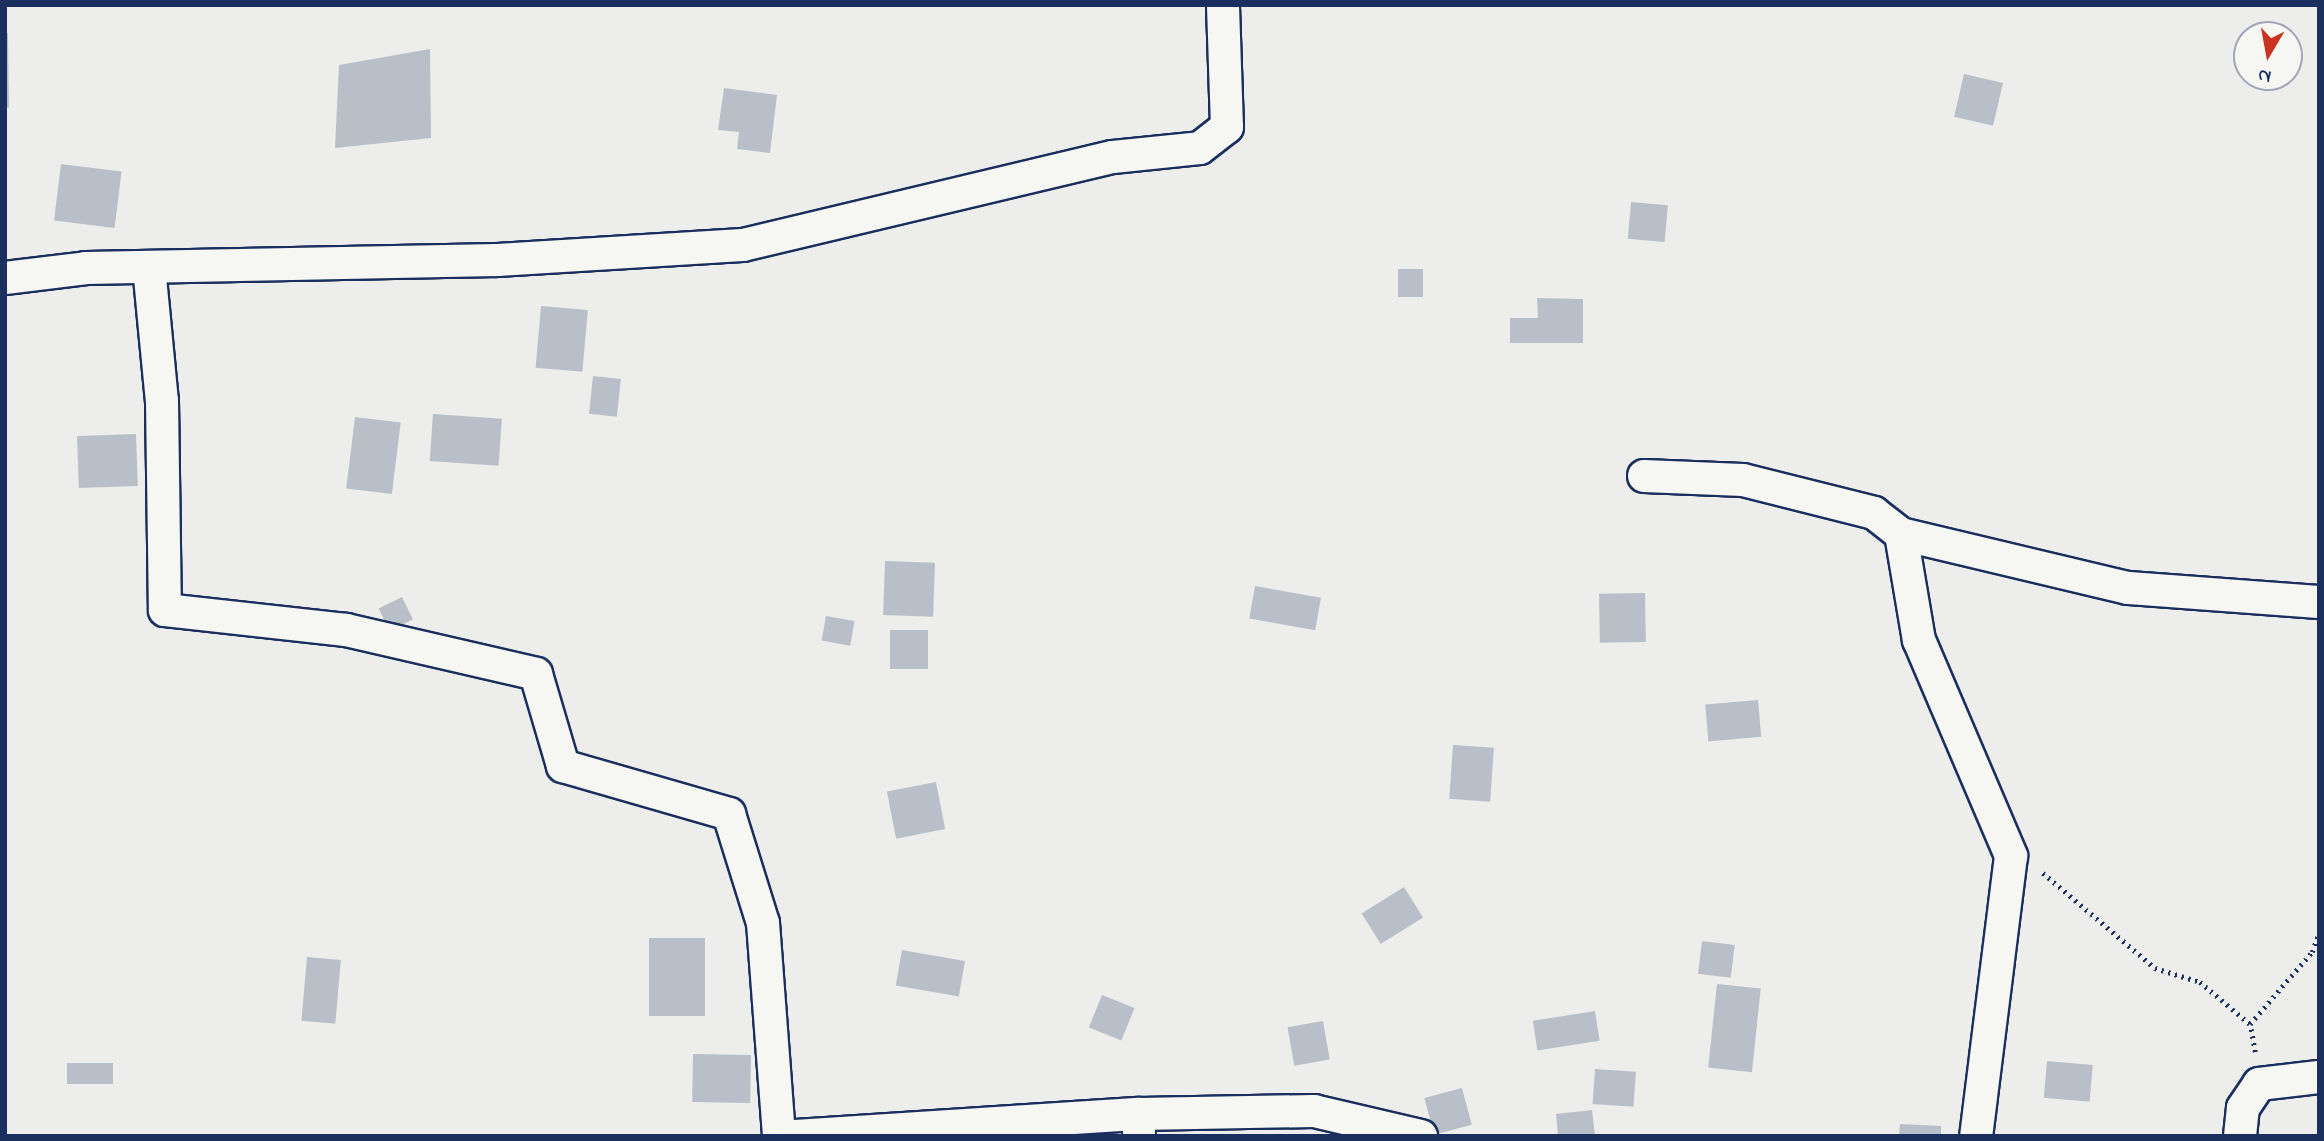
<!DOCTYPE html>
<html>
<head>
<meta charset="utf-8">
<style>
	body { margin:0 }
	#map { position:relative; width:2324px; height:1141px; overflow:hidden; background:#edeeec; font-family:"Indie Flower",sans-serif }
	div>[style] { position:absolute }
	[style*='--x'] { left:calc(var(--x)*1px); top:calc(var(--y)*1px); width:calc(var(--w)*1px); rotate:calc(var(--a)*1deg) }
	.building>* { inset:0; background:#b9bfc8; transform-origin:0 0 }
	.path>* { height:4.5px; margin-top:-2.25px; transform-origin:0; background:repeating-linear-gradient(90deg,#1b2f5e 0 2px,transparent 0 7px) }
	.roads { filter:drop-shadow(2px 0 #1b2f5e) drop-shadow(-2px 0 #1b2f5e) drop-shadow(0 2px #1b2f5e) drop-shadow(0 -2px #1b2f5e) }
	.minor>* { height:32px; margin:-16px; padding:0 16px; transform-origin:16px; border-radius:16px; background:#f6f6f2 }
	span { translate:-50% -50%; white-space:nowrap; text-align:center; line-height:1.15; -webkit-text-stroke:5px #f6f6f2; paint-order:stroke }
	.frame { position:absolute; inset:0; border:7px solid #1b2f5e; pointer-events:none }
	.north { position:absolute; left:2233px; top:21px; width:70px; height:70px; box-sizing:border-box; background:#f6f6f2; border:2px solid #9ea6b7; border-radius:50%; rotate:190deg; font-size:19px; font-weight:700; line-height:28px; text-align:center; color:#1b2f5e }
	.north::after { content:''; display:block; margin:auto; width:24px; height:32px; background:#c8321e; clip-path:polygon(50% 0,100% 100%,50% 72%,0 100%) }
</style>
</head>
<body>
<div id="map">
	<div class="building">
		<div style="clip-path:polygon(5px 33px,8px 33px,9px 108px,5px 107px)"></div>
		<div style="clip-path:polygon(430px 49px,431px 138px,335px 148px,339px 65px)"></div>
		<div style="left:1964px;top:74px;width:40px;height:44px;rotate:13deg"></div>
		<div style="clip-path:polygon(724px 88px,777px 95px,770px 153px,737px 149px,739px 132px,718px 130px)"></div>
		<div style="left:61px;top:164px;width:61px;height:57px;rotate:7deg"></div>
		<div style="left:1631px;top:202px;width:37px;height:37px;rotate:5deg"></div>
		<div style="left:1398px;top:269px;width:25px;height:28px"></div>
		<div style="clip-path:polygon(1537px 298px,1583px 299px,1583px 343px,1510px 343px,1510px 318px,1538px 318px)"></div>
		<div style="left:541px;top:306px;width:47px;height:62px;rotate:5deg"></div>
		<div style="left:593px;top:376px;width:28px;height:38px;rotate:6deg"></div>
		<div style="left:433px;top:414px;width:69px;height:47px;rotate:4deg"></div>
		<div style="left:355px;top:417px;width:46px;height:72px;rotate:7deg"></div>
		<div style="left:136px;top:434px;width:52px;height:59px;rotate:88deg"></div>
		<div style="left:885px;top:561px;width:50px;height:54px;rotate:2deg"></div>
		<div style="left:1255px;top:586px;width:67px;height:33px;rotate:10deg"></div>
		<div style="left:1645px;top:593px;width:49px;height:46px;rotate:89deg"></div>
		<div style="left:402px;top:597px;width:25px;height:26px;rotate:64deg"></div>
		<div style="left:826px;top:616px;width:29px;height:25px;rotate:10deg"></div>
		<div style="left:928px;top:630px;width:39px;height:38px;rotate:90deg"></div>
		<div style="left:1758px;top:700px;width:37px;height:53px;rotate:85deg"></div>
		<div style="left:1453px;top:745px;width:41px;height:54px;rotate:4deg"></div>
		<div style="left:936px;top:782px;width:48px;height:50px;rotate:79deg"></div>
		<div style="left:1404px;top:887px;width:36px;height:50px;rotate:58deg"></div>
		<div style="left:649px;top:938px;width:56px;height:78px"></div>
		<div style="left:1702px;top:941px;width:33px;height:33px;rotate:7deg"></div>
		<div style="left:902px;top:950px;width:64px;height:36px;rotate:10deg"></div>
		<div style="left:307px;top:957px;width:34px;height:64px;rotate:5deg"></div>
		<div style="left:1717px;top:984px;width:44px;height:84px;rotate:6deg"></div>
		<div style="left:1102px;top:995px;width:35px;height:35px;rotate:22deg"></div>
		<div style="left:1595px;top:1011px;width:30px;height:63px;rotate:81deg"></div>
		<div style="left:1323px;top:1021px;width:39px;height:36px;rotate:80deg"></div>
		<div style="left:693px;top:1054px;width:58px;height:48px;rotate:1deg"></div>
		<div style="left:2047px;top:1061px;width:46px;height:37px;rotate:5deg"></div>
		<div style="left:67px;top:1063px;width:46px;height:21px"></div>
		<div style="left:1595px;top:1069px;width:41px;height:35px;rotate:4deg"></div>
		<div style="left:1462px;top:1088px;width:38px;height:39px;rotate:75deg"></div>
		<div style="clip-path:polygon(1592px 1110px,1595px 1136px,1558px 1136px,1556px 1114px)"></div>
		<div style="clip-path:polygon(1900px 1124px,1941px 1126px,1941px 1136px,1899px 1136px)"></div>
	</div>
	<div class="path">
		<div style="--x:2043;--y:873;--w:147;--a:40.3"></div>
		<div style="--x:2155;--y:968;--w:47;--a:17.3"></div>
		<div style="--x:2200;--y:982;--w:65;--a:40"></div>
		<div style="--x:2255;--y:1052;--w:28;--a:-100"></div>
		<div style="--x:2250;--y:1024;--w:95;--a:-49.3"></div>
		<div style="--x:2312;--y:952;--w:20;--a:-70"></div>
	</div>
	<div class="roads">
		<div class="minor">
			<div style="--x:149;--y:267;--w:135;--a:84.5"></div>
			<div style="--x:162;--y:401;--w:209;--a:89.2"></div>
			<div style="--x:165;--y:610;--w:182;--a:6.3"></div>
			<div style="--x:346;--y:630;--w:195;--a:13"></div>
			<div style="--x:536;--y:674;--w:96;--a:73.6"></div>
			<div style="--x:563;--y:766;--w:173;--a:16.1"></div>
			<div style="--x:729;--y:814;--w:114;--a:72.7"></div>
			<div style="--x:763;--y:923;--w:214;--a:85.7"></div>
			<div style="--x:5;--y:278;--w:82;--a:-7"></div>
			<div style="--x:86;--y:268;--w:411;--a:-1.1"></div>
			<div style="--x:497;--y:260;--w:246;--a:-3.5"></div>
			<div style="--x:743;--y:245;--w:380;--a:-13.4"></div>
			<div style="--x:1113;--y:157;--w:87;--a:-5.9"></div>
			<div style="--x:1200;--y:148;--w:34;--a:-38"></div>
			<div style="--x:1227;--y:127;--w:122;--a:-91.9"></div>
			<div style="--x:1644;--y:476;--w:99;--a:2.3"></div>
			<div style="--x:1743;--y:480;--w:135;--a:14.1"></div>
			<div style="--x:1874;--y:513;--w:34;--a:38"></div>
			<div style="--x:1901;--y:534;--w:233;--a:13.4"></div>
			<div style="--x:2128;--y:588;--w:192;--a:4.2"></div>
			<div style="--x:1901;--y:534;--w:108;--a:80.4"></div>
			<div style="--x:1919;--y:640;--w:235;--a:66.9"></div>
			<div style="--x:2011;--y:856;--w:282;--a:97.1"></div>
			<div style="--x:1139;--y:1114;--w:175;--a:-1"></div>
			<div style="--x:1314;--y:1111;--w:110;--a:13.2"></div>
			<div style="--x:795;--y:1136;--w:345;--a:-3.7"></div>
			<div style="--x:1139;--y:1114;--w:22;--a:90"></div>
			<div style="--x:2240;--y:1136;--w:28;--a:-84"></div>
			<div style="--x:2243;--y:1108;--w:29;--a:-56"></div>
			<div style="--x:2259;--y:1084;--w:60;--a:-6.7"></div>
		</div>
	</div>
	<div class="frame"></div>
	<div class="north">N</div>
</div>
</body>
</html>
